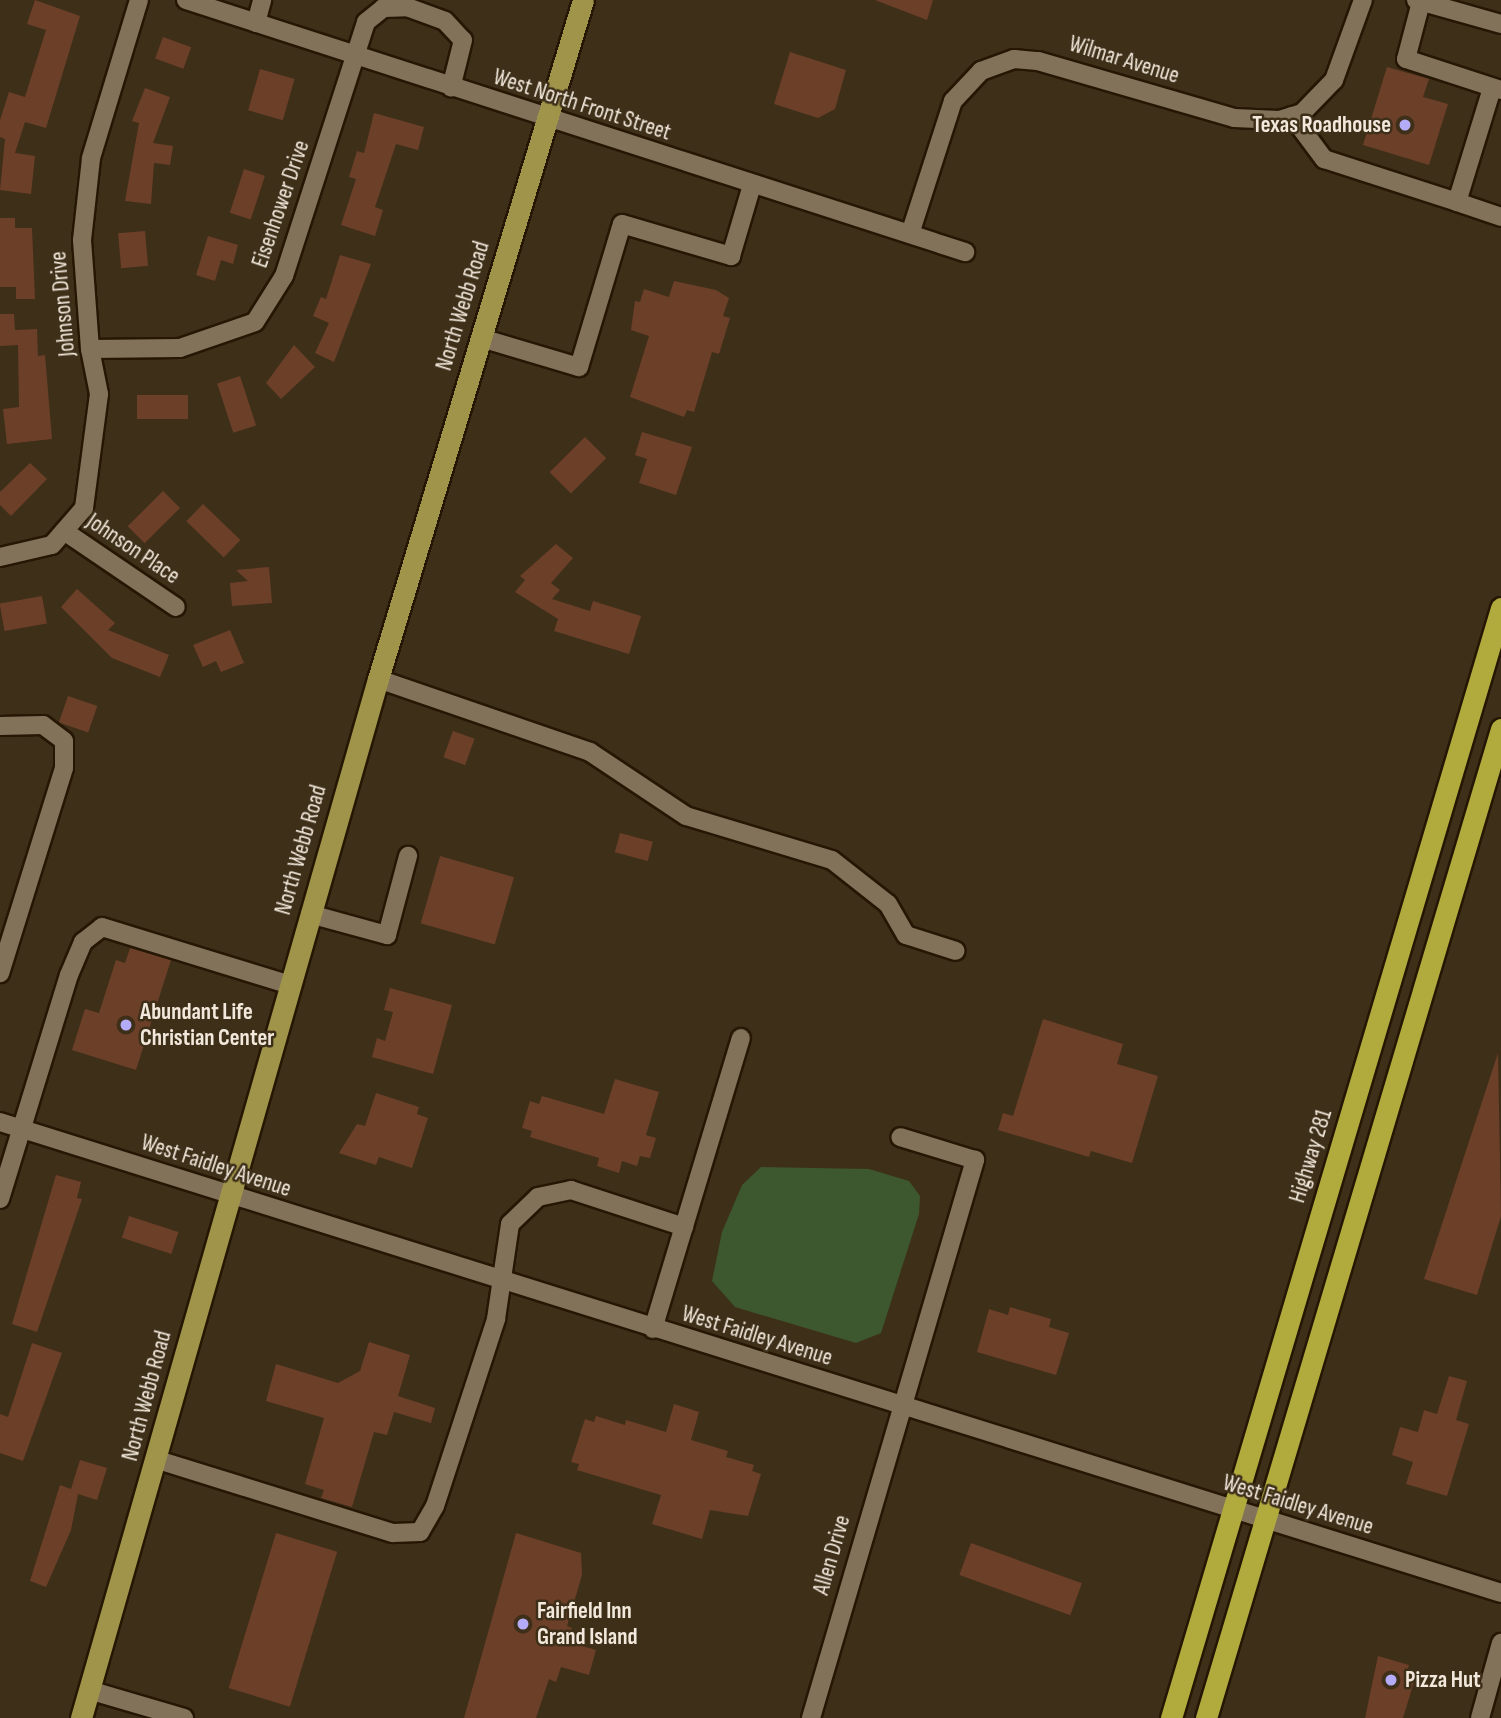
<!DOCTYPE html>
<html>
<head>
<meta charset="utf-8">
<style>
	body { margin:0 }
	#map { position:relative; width:1501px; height:1718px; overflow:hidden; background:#3e2f19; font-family:"Sofia Sans Condensed",sans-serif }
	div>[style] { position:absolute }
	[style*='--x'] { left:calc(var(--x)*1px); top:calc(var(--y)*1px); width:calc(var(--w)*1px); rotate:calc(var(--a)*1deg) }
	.water>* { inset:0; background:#3d572e }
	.building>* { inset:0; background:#6c3f29; transform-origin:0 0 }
	.roads { filter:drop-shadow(2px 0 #251703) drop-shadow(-2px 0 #251703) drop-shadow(0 2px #251703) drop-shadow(0 -2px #251703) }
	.minor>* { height:18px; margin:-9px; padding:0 9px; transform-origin:9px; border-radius:9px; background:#83725a }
	.major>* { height:21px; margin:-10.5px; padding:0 10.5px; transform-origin:10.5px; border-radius:10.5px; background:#9f9449 }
	.highway>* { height:21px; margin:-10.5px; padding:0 10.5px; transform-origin:10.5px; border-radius:10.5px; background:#b1aa3d }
	.dots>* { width:19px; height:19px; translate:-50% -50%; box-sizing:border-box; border:4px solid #3e2f19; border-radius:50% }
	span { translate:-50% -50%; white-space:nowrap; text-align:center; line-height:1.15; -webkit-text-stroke:5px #3e2f19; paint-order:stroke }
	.street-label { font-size:23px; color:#f2e9dc }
	.poi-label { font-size:23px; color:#f2e9dc; font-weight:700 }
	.right { translate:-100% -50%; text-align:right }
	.left { translate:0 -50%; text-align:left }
</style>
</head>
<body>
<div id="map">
	<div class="water">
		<div style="clip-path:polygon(761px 1167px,869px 1169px,909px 1181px,920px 1196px,919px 1214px,881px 1333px,856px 1343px,735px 1307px,712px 1281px,722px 1232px,742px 1185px)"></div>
	</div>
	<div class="building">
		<div style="clip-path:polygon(35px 0,80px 16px,46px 128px,25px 122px,15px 153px,35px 156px,31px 194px,0 190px,5px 139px,0 137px,0 120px,9px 92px,25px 97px,46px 30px,27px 24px)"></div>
		<div style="clip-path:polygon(875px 0,933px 0,927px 20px)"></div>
		<div style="left:163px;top:37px;width:30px;height:23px;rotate:20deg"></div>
		<div style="clip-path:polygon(790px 52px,846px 70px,835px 109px,818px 118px,774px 104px)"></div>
		<div style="clip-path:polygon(1387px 67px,1429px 79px,1423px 97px,1448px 104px,1429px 165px,1363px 145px)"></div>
		<div style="left:260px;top:69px;width:36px;height:43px;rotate:16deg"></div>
		<div style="clip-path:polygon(145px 88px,170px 97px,153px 143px,173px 146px,170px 165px,154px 163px,151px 204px,125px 201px,139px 123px,132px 121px)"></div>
		<div style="clip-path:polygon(374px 113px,424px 127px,418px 150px,396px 144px,375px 207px,383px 210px,375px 236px,341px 225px,356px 179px,349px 177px,357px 151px,364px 153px)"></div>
		<div style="left:244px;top:169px;width:22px;height:46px;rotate:18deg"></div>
		<div style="clip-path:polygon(0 218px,15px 218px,15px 228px,32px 228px,35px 299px,16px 299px,16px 287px,0 287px)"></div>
		<div style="left:145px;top:231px;width:35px;height:27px;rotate:85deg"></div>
		<div style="clip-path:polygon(208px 236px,238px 245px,233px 264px,221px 260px,215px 281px,196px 275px)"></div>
		<div style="clip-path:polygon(340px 255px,371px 264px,334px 362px,315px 353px,329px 323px,313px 316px,321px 297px,326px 299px)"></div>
		<div style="clip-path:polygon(674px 281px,716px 290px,729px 298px,723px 316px,730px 318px,719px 354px,712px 352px,694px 412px,687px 410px,684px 417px,630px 397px,649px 336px,631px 330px,635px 301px,640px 302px,644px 289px,669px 297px)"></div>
		<div style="clip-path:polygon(0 314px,14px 314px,15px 330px,37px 329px,38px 356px,45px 355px,52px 439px,7px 444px,3px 409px,19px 407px,18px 345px,0 346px)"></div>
		<div style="clip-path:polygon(294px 345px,315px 367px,281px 399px,266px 383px)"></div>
		<div style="left:240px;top:376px;width:52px;height:24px;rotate:72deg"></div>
		<div style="left:137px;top:395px;width:51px;height:24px"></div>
		<div style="clip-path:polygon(642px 432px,692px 447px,676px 495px,639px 483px,647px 459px,635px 455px)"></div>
		<div style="left:585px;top:437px;width:30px;height:50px;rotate:45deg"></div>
		<div style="clip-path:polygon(30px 463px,47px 479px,11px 516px,0 505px,0 492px)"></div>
		<div style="left:163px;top:491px;width:24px;height:50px;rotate:45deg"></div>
		<div style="left:203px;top:504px;width:52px;height:24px;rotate:44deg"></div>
		<div style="clip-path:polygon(556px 544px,573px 558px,551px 583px,560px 590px,552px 599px,590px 611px,593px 601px,641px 616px,629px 654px,554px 631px,558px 619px,515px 592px,525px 580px,520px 576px)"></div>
		<div style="clip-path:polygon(269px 567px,272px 603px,232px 606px,230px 583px,248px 581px,236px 570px)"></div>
		<div style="clip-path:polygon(77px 589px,115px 623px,108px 630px,169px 655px,160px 677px,112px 658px,61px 607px)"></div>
		<div style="left:42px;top:596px;width:28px;height:43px;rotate:80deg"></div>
		<div style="clip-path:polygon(230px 630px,244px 663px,221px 672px,216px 661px,203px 667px,193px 645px)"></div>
		<div style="left:68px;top:696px;width:31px;height:28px;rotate:19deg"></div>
		<div style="left:453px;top:731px;width:23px;height:28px;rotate:20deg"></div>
		<div style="left:620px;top:833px;width:34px;height:20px;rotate:15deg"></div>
		<div style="left:440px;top:856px;width:77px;height:70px;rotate:16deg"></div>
		<div style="clip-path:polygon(130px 948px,171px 960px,136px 1070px,72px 1050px,85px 1009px,99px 1013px,116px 960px,125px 963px)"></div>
		<div style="clip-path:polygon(390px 988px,452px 1005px,433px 1074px,372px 1057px,377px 1038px,385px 1041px,393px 1012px,384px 1010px)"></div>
		<div style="clip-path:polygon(1043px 1019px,1123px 1044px,1117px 1064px,1158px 1076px,1132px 1163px,1091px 1151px,1089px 1157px,998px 1130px,1003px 1113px,1013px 1116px)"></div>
		<div style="clip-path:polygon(1498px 1053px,1501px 1216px,1477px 1295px,1424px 1279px)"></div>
		<div style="clip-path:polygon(615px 1079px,659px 1092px,646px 1135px,656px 1138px,650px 1158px,640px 1156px,637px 1166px,622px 1161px,619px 1173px,597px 1166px,599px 1158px,530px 1137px,532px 1131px,522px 1128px,530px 1101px,539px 1104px,542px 1096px,604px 1114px)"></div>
		<div style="clip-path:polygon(376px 1093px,419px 1107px,417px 1114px,428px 1118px,412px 1168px,379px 1157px,376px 1165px,339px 1153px,357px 1124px,365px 1126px)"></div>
		<div style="clip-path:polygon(56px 1175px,81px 1182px,77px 1198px,82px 1199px,37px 1332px,12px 1324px)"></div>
		<div style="left:129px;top:1216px;width:52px;height:23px;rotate:18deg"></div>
		<div style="clip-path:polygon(1010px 1307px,1051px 1319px,1049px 1327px,1069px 1333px,1056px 1375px,977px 1352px,989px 1309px,1008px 1315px)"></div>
		<div style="clip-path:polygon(369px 1342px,410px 1355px,398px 1396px,435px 1408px,431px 1423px,394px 1412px,387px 1435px,374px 1432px,352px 1507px,321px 1498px,324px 1490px,305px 1484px,324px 1418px,266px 1401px,276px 1364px,338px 1383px,360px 1371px)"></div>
		<div style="clip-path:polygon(32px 1343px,62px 1353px,23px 1461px,0 1453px,0 1414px,8px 1417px)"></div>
		<div style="clip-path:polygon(1449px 1376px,1467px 1381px,1456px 1420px,1469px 1424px,1447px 1496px,1406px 1484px,1413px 1462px,1392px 1455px,1400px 1427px,1418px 1432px,1424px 1410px,1437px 1414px)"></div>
		<div style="clip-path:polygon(674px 1404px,699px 1412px,691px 1440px,728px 1451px,726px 1457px,754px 1465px,752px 1471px,761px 1474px,748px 1516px,710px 1510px,702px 1539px,652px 1524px,661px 1495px,577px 1470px,579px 1464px,571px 1462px,585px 1419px,594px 1422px,596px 1416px,625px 1425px,626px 1420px,666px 1432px)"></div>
		<div style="clip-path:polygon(80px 1460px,107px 1468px,97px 1500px,78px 1494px,71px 1530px,46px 1587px,30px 1581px,60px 1485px,71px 1489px)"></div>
		<div style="left:276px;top:1533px;width:64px;height:162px;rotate:17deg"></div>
		<div style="clip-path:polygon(516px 1533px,581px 1553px,582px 1575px,567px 1626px,572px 1628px,568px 1642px,596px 1650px,589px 1675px,561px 1667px,556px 1682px,549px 1679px,536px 1718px,464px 1718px)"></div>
		<div style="left:971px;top:1543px;width:118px;height:34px;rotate:20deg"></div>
		<div style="clip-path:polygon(1378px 1656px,1409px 1665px,1407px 1672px,1416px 1675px,1403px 1718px,1365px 1718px)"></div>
	</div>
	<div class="roads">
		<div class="minor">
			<div style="--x:186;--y:0;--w:819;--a:17.93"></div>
			<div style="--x:1416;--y:0;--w:88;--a:15.8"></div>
			<div style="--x:1421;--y:2;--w:59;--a:104.7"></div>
			<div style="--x:1406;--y:59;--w:100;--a:18.1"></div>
			<div style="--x:256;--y:23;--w:24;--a:-75"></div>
			<div style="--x:1292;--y:116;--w:54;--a:53.3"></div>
			<div style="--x:1324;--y:159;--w:140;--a:17.9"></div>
			<div style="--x:1457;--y:202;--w:119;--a:-72.9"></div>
			<div style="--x:1457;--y:202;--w:46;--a:18.8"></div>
			<div style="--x:910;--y:234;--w:140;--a:-72.1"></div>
			<div style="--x:953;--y:101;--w:41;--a:-47"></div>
			<div style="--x:981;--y:71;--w:35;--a:-20"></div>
			<div style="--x:1014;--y:59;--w:24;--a:5"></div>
			<div style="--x:1038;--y:61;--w:204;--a:16.2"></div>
			<div style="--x:1234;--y:118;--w:45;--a:2.5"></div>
			<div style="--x:1279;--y:120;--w:24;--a:-17"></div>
			<div style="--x:1302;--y:113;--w:46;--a:-45.9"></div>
			<div style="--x:1334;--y:80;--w:85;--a:-70.1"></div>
			<div style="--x:481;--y:338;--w:102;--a:16.5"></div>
			<div style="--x:579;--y:367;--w:149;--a:-73.3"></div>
			<div style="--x:622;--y:224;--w:114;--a:16.4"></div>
			<div style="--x:731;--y:256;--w:74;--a:-73.5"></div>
			<div style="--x:90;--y:349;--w:90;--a:-0.6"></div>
			<div style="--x:180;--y:348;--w:79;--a:-19.1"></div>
			<div style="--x:255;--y:322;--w:54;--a:-57.8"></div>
			<div style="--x:284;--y:276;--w:267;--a:-72.1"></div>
			<div style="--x:366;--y:22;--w:22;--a:-39"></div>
			<div style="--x:383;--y:8;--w:24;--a:-2"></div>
			<div style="--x:407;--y:7;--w:40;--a:20.2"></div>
			<div style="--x:445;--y:21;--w:26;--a:47"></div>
			<div style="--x:463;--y:40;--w:49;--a:104"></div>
			<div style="--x:64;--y:531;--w:135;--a:34.2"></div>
			<div style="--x:0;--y:557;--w:53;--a:-13"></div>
			<div style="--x:52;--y:545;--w:49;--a:-49.1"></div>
			<div style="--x:84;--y:508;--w:115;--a:-82.5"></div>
			<div style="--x:99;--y:394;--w:46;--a:-101.3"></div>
			<div style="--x:90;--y:349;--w:109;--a:-94.2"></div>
			<div style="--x:82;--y:240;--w:82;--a:-83.7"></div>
			<div style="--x:91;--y:158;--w:165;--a:-73.1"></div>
			<div style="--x:378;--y:679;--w:224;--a:19"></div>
			<div style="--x:590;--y:752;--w:115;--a:33.7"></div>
			<div style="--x:686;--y:816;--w:152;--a:16.8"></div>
			<div style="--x:832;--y:860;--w:71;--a:38.2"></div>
			<div style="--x:888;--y:904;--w:36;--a:60"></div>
			<div style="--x:906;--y:935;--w:52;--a:17.7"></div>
			<div style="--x:0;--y:726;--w:43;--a:-1.3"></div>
			<div style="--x:43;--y:725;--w:26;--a:37"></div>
			<div style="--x:64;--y:741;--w:27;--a:90"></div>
			<div style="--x:64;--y:768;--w:215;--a:107.3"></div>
			<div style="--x:310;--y:914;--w:80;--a:15.3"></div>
			<div style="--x:387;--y:935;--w:82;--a:-75.1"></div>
			<div style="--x:0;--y:1122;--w:1573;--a:17.42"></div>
			<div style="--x:0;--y:1199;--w:234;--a:-72.9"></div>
			<div style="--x:69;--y:975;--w:36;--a:-67"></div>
			<div style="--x:83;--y:942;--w:24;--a:-38"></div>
			<div style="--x:102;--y:927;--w:197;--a:17.1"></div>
			<div style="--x:653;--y:1329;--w:304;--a:-73.2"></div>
			<div style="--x:158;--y:1460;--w:246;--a:17.3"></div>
			<div style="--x:393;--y:1533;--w:27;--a:-2"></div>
			<div style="--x:420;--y:1532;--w:30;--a:-60"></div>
			<div style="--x:435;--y:1506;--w:197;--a:-71.9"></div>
			<div style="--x:496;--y:1319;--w:96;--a:-81.6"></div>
			<div style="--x:510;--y:1224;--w:39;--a:-44"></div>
			<div style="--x:538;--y:1197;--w:34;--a:-12"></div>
			<div style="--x:571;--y:1190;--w:119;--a:18.1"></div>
			<div style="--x:89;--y:1690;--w:99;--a:16.4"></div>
			<div style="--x:811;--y:1718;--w:582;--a:-73.62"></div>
			<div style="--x:975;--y:1160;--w:78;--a:-163"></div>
			<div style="--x:1480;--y:1718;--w:78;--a:-74.4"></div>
		</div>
		<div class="major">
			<div style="--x:81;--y:1718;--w:1081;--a:-74.05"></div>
			<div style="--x:378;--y:679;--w:709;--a:-73.2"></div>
		</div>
		<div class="highway">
			<div style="--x:1171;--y:1718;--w:1158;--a:-73.44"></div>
			<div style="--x:1206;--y:1718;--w:1032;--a:-73.39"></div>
		</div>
	</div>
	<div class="dots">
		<div style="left:1405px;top:125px;background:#b4acf9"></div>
		<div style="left:126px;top:1025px;background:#b4acf9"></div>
		<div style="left:523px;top:1624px;background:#b4acf9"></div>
		<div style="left:1391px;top:1680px;background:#b4acf9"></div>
	</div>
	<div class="street-label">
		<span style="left:1124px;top:60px;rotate:17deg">Wilmar Avenue</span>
		<span style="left:582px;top:105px;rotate:18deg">West North Front Street</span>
		<span style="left:281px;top:204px;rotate:-71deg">Eisenhower Drive</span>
		<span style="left:63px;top:304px;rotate:-95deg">Johnson Drive</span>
		<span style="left:463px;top:306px;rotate:-73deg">North Webb Road</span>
		<span style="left:133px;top:549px;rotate:34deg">Johnson Place</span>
		<span style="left:301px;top:850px;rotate:-74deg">North Webb Road</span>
		<span style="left:1311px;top:1156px;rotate:-73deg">Highway 281</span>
		<span style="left:216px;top:1166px;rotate:18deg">West Faidley Avenue</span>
		<span style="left:757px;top:1336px;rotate:17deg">West Faidley Avenue</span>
		<span style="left:147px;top:1396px;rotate:-75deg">North Webb Road</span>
		<span style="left:1298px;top:1505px;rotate:17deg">West Faidley Avenue</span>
		<span style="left:832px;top:1555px;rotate:-74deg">Allen Drive</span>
	</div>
	<div class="poi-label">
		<span class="right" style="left:1391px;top:125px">Texas Roadhouse</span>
		<span class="left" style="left:140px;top:1025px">Abundant Life<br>Christian Center</span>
		<span class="left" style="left:537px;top:1624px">Fairfield Inn<br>Grand Island</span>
		<span class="left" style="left:1405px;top:1680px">Pizza Hut</span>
	</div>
</div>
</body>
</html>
